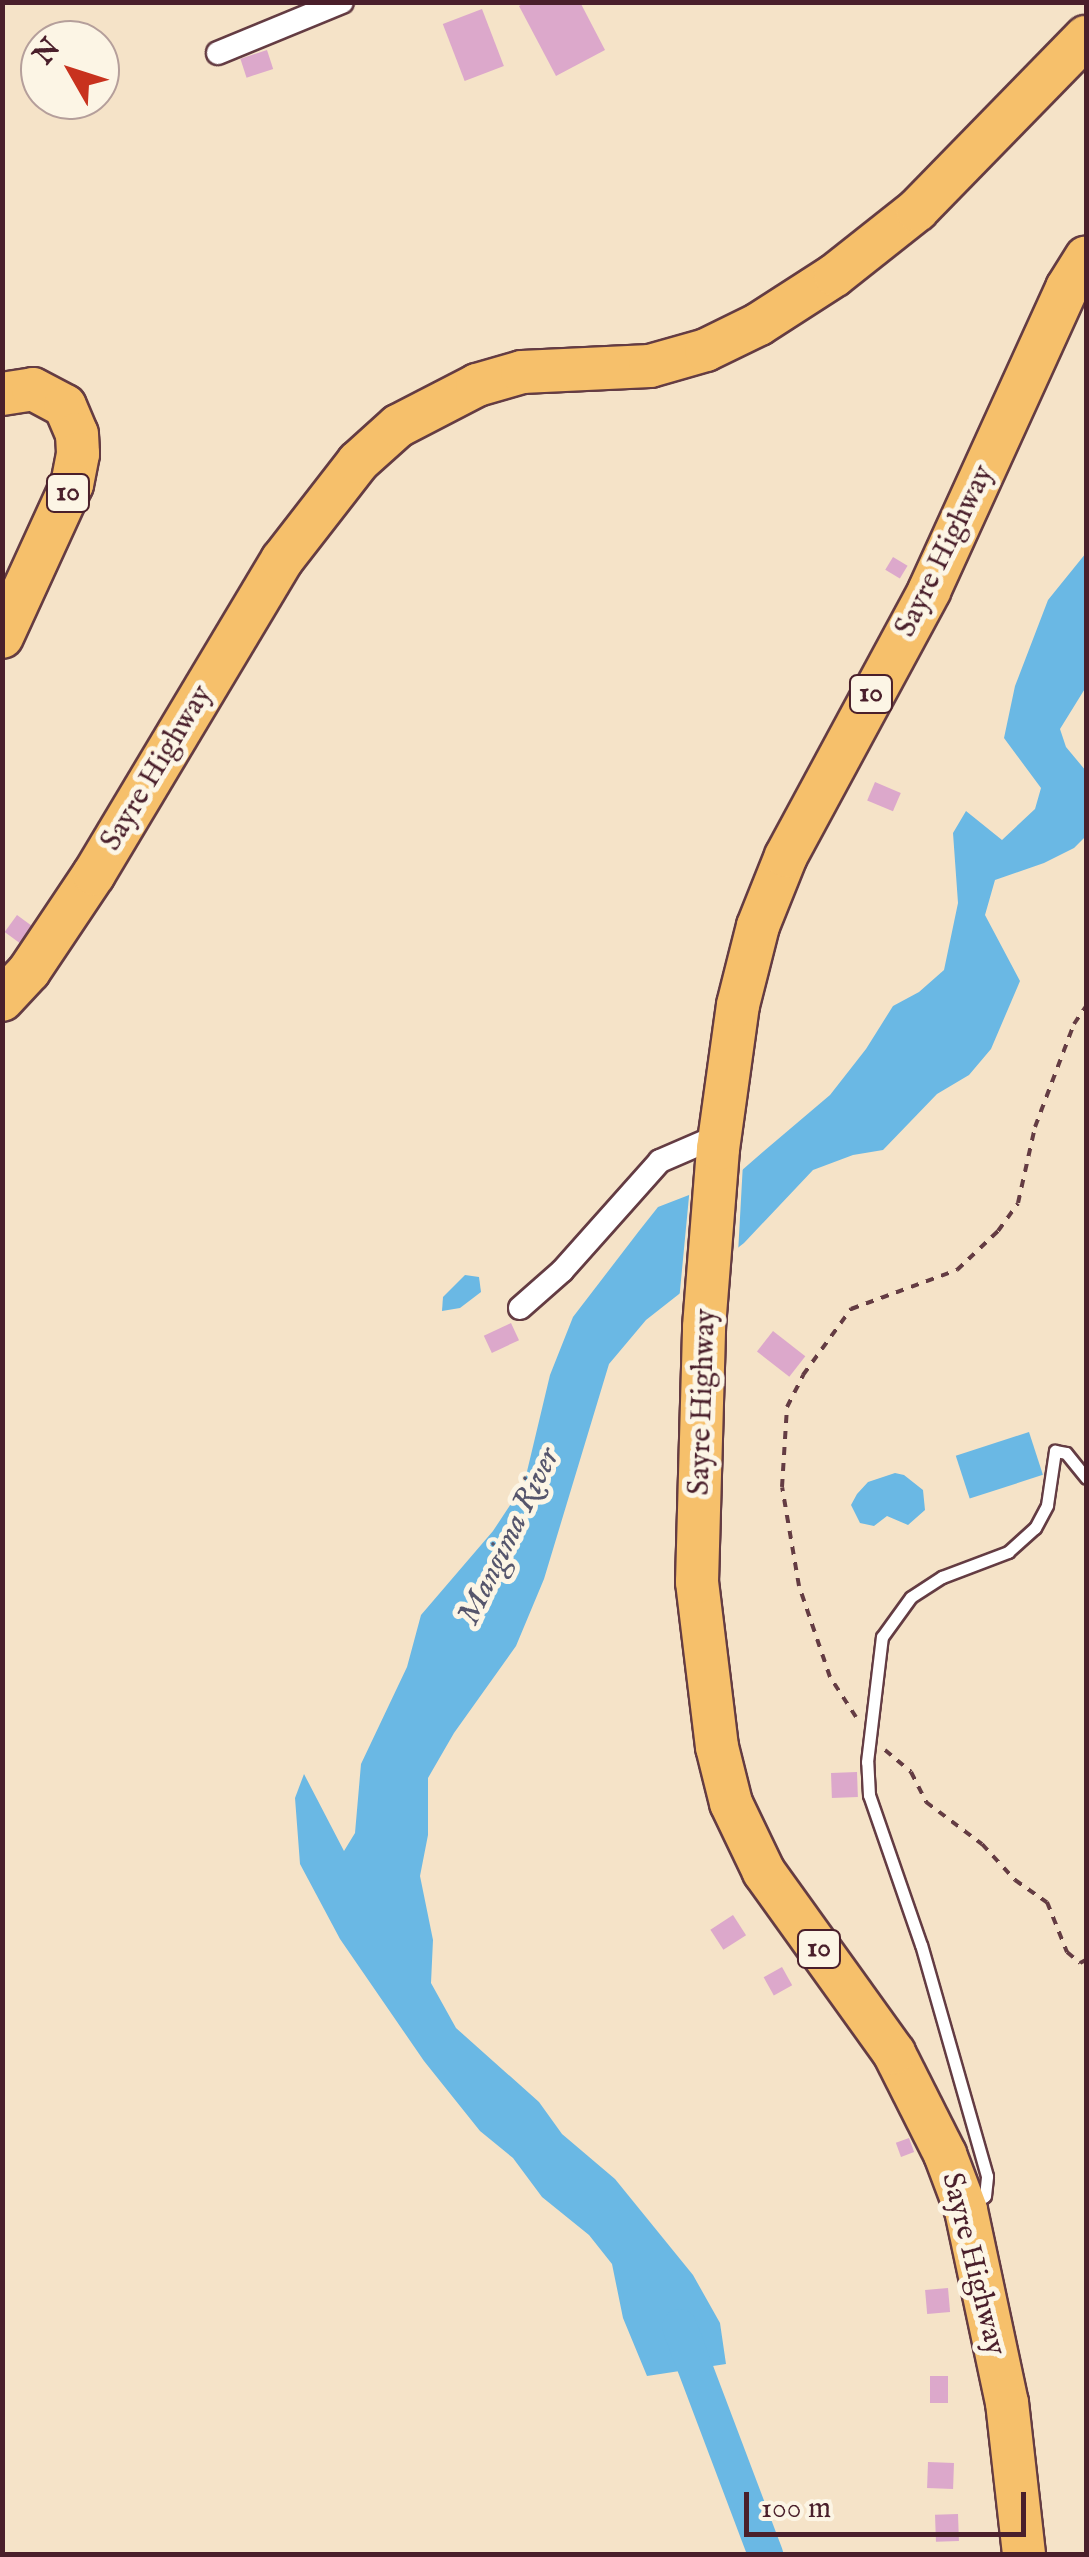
<!DOCTYPE html>
<html>
<head>
<meta charset="utf-8">
<style>
	body { margin:0 }
	#map { position:relative; width:1089px; height:2557px; overflow:hidden; background:#f5e3c8; font-family:"IM FELL English",serif }
	div>[style] { position:absolute }
	[style*='--x'] { left:calc(var(--x)*1px); top:calc(var(--y)*1px); width:calc(var(--w)*1px); rotate:calc(var(--a)*1deg) }
	.water>* { inset:0; background:#6ab8e4; transform-origin:0 0 }
	.pier>* { inset:0; background:#f5e3c8 }
	.river>* { height:35px; margin:-17.5px; padding:0 17.5px; transform-origin:17.5px; border-radius:17.5px; background:#6ab8e4 }
	.building>* { inset:0; background:#dca8cb; transform-origin:0 0 }
	.path>* { height:4px; margin-top:-2px; transform-origin:0; background:repeating-linear-gradient(90deg,#643c43 0 8px,transparent 0 16px) }
	.roads { filter:drop-shadow(2px 0 #643c43) drop-shadow(-2px 0 #643c43) drop-shadow(0 2px #643c43) drop-shadow(0 -2px #643c43) }
	.lane>* { height:11px; margin:-5.5px; padding:0 5.5px; transform-origin:5.5px; border-radius:5.5px; background:#fff }
	.street>* { height:22px; margin:-11px; padding:0 11px; transform-origin:11px; border-radius:11px; background:#fff }
	.highway>* { height:42px; margin:-21px; padding:0 21px; transform-origin:21px; border-radius:21px; background:#f6c06b }
	span { translate:-50% -50%; white-space:nowrap; text-align:center; line-height:1.15; -webkit-text-stroke:10px #fcf5e5; paint-order:stroke }
	.shield-label span { padding:2px 8px; background:#fcf5e5; border:2px solid; border-radius:8px; -webkit-text-stroke-width:0 }
	.shield-label { font-size:28px; color:#4a1f2b; font-weight:700 }
	.street-label { font-size:30px; color:#4a1f2b }
	.water-label { font-size:32px; color:#55556c; font-style:italic }
	.frame { position:absolute; inset:0; border:5px solid #4a1f2b; pointer-events:none }
	.north { position:absolute; left:20px; top:20px; width:100px; height:100px; box-sizing:border-box; background:#fcf5e5; border:2px solid #b59f9b; border-radius:50%; rotate:309deg; font-size:28px; font-weight:700; line-height:40px; text-align:center; color:#4a1f2b }
	.north::after { content:''; display:block; margin:auto; width:35px; height:45px; background:#c8321e; clip-path:polygon(50% 0,100% 100%,50% 72%,0 100%) }
	.scale { position:absolute; left:744px; top:2492px; width:282px; height:45px; box-sizing:border-box; border:5px solid #4a1f2b; border-top:0; padding-left:12px; font-size:30px; line-height:35px; white-space:nowrap; color:#4a1f2b; -webkit-text-stroke:8px #fcf5e5; paint-order:stroke }
</style>
</head>
<body>
<div id="map">
	<div class="water">
		<div style="clip-path:polygon(1086px 553px,1086px 687px,1060px 729px,1066px 747px,1086px 771px,1086px 836px,1074px 848px,1044px 863px,995px 880px,985px 915px,1020px 981px,991px 1049px,969px 1075px,937px 1094px,883px 1150px,853px 1155px,813px 1170px,744px 1243px,646px 1320px,609px 1364px,544px 1579px,516px 1646px,454px 1733px,428px 1778px,428px 1835px,420px 1876px,433px 1940px,431px 1983px,456px 2028px,539px 2102px,562px 2134px,615px 2179px,693px 2275px,720px 2323px,726px 2364px,647px 2376px,623px 2318px,612px 2264px,589px 2235px,542px 2197px,513px 2158px,480px 2131px,424px 2061px,340px 1939px,300px 1864px,295px 1798px,304px 1774px,344px 1851px,355px 1833px,361px 1764px,407px 1667px,421px 1615px,493px 1531px,524px 1484px,550px 1375px,573px 1317px,639px 1231px,658px 1207px,733px 1178px,764px 1151px,830px 1095px,866px 1049px,893px 1006px,919px 992px,944px 970px,958px 903px,953px 833px,966px 811px,1002px 840px,1035px 809px,1041px 788px,1004px 738px,1015px 686px,1048px 600px)"></div>
		<div style="clip-path:polygon(465px 1275px,479px 1277px,481px 1292px,460px 1308px,442px 1311px,443px 1297px)"></div>
		<div style="left:1029px;top:1432px;width:45px;height:77px;rotate:72deg"></div>
		<div style="clip-path:polygon(895px 1473px,904px 1475px,923px 1490px,925px 1510px,908px 1525px,887px 1516px,874px 1526px,860px 1523px,851px 1505px,857px 1494px,868px 1482px)"></div>
	</div>
	<div class="pier">
		<div style="clip-path:polygon(743px 1163px,738px 1254px,679px 1301px,690px 1186px,730px 1173px)"></div>
	</div>
	<div class="river">
		<div style="--x:679;--y:2326;--w:244;--a:69.3"></div>
	</div>
	<div class="building">
		<div style="clip-path:polygon(526px 2px,580px 2px,605px 50px,556px 76px,519px 6px)"></div>
		<div style="left:482px;top:9px;width:61px;height:42px;rotate:69deg"></div>
		<div style="left:267px;top:50px;width:20px;height:28px;rotate:72deg"></div>
		<div style="left:893px;top:557px;width:17px;height:15px;rotate:31deg"></div>
		<div style="left:875px;top:782px;width:28px;height:20px;rotate:23deg"></div>
		<div style="left:17px;top:915px;width:19px;height:21px;rotate:36deg"></div>
		<div style="left:511px;top:1323px;width:19px;height:30px;rotate:65deg"></div>
		<div style="left:773px;top:1331px;width:41px;height:26px;rotate:38deg"></div>
		<div style="left:857px;top:1772px;width:25px;height:26px;rotate:88deg"></div>
		<div style="left:733px;top:1915px;width:24px;height:27px;rotate:57deg"></div>
		<div style="left:782px;top:1967px;width:21px;height:21px;rotate:61deg"></div>
		<div style="left:909px;top:2138px;width:15px;height:14px;rotate:70deg"></div>
		<div style="left:948px;top:2288px;width:24px;height:23px;rotate:85deg"></div>
		<div style="left:930px;top:2376px;width:18px;height:27px"></div>
		<div style="left:928px;top:2462px;width:26px;height:26px;rotate:2deg"></div>
		<div style="left:958px;top:2514px;width:27px;height:23px;rotate:88deg"></div>
	</div>
	<div class="path">
		<div style="--x:856;--y:1717;--w:48;--a:-123"></div>
		<div style="--x:830;--y:1677;--w:96;--a:-108.8"></div>
		<div style="--x:799;--y:1586;--w:100;--a:-99.7"></div>
		<div style="--x:782;--y:1487;--w:80;--a:-86.4"></div>
		<div style="--x:787;--y:1407;--w:36;--a:-63"></div>
		<div style="--x:803;--y:1375;--w:82;--a:-54"></div>
		<div style="--x:851;--y:1309;--w:113;--a:-20.2"></div>
		<div style="--x:957;--y:1270;--w:57;--a:-43.6"></div>
		<div style="--x:998;--y:1231;--w:34;--a:-54"></div>
		<div style="--x:1018;--y:1203;--w:78;--a:-77.4"></div>
		<div style="--x:1035;--y:1127;--w:110;--a:-69.3"></div>
		<div style="--x:1074;--y:1024;--w:22;--a:-56"></div>
		<div style="--x:885;--y:1750;--w:34;--a:40"></div>
		<div style="--x:911;--y:1772;--w:34;--a:63"></div>
		<div style="--x:926;--y:1802;--w:70;--a:36.9"></div>
		<div style="--x:982;--y:1844;--w:49;--a:47.5"></div>
		<div style="--x:1015;--y:1880;--w:39;--a:35"></div>
		<div style="--x:1047;--y:1902;--w:54;--a:68.2"></div>
		<div style="--x:1067;--y:1952;--w:17;--a:40"></div>
		<div style="--x:1080;--y:1963;--w:7;--a:-27"></div>
	</div>
	<div class="roads">
		<div class="lane">
			<div style="--x:972;--y:2206;--w:16;--a:-38"></div>
			<div style="--x:985;--y:2196;--w:20;--a:-84"></div>
			<div style="--x:987;--y:2176;--w:240;--a:-105.9"></div>
			<div style="--x:921;--y:1945;--w:159;--a:-109.1"></div>
			<div style="--x:869;--y:1795;--w:33;--a:-93"></div>
			<div style="--x:867;--y:1762;--w:126;--a:-83.2"></div>
			<div style="--x:882;--y:1637;--w:49;--a:-54.1"></div>
			<div style="--x:911;--y:1597;--w:37;--a:-33"></div>
			<div style="--x:942;--y:1577;--w:71;--a:-20.7"></div>
			<div style="--x:1008;--y:1552;--w:36;--a:-42"></div>
			<div style="--x:1035;--y:1528;--w:26;--a:-62"></div>
			<div style="--x:1047;--y:1505;--w:55;--a:-81.6"></div>
			<div style="--x:1055;--y:1451;--w:11;--a:10"></div>
			<div style="--x:1066;--y:1453;--w:32;--a:51"></div>
		</div>
		<div class="street">
			<div style="--x:218;--y:53;--w:134;--a:-22.4"></div>
			<div style="--x:520;--y:1308;--w:56;--a:-41.4"></div>
			<div style="--x:562;--y:1271;--w:147;--a:-48.3"></div>
			<div style="--x:660;--y:1161;--w:65;--a:-23.4"></div>
		</div>
		<div class="highway">
			<div style="--x:2;--y:394;--w:31;--a:-9"></div>
			<div style="--x:33;--y:389;--w:36;--a:28"></div>
			<div style="--x:65;--y:406;--w:30;--a:67"></div>
			<div style="--x:77;--y:434;--w:20;--a:87"></div>
			<div style="--x:78;--y:454;--w:31;--a:101"></div>
			<div style="--x:72;--y:484;--w:168;--a:114.6"></div>
			<div style="--x:2;--y:1000;--w:40;--a:-47"></div>
			<div style="--x:29;--y:971;--w:117;--a:-56.2"></div>
			<div style="--x:94;--y:874;--w:366;--a:-59.1"></div>
			<div style="--x:282;--y:560;--w:124;--a:-52.2"></div>
			<div style="--x:358;--y:462;--w:54;--a:-42"></div>
			<div style="--x:398;--y:426;--w:89;--a:-27.4"></div>
			<div style="--x:477;--y:385;--w:47;--a:-16.1"></div>
			<div style="--x:522;--y:372;--w:128;--a:-2.7"></div>
			<div style="--x:650;--y:366;--w:58;--a:-15.9"></div>
			<div style="--x:706;--y:350;--w:59;--a:-26.1"></div>
			<div style="--x:759;--y:324;--w:90;--a:-32.8"></div>
			<div style="--x:835;--y:275;--w:105;--a:-38.4"></div>
			<div style="--x:917;--y:210;--w:242;--a:-45.7"></div>
			<div style="--x:1024;--y:2554;--w:152;--a:-96.4"></div>
			<div style="--x:1007;--y:2403;--w:197;--a:-102"></div>
			<div style="--x:966;--y:2210;--w:60;--a:-110.6"></div>
			<div style="--x:945;--y:2154;--w:113;--a:-116.8"></div>
			<div style="--x:894;--y:2053;--w:223;--a:-125.7"></div>
			<div style="--x:764;--y:1872;--w:76;--a:-115.6"></div>
			<div style="--x:731;--y:1803;--w:58;--a:-104"></div>
			<div style="--x:717;--y:1747;--w:166;--a:-96.9"></div>
			<div style="--x:697;--y:1582;--w:255;--a:-88.4"></div>
			<div style="--x:704;--y:1327;--w:179;--a:-85.5"></div>
			<div style="--x:718;--y:1149;--w:145;--a:-82.1"></div>
			<div style="--x:738;--y:1005;--w:81;--a:-75.8"></div>
			<div style="--x:758;--y:926;--w:75;--a:-68.2"></div>
			<div style="--x:786;--y:856;--w:301;--a:-61.6"></div>
			<div style="--x:929;--y:591;--w:333;--a:-65.5"></div>
			<div style="--x:1067;--y:288;--w:36;--a:-58"></div>
		</div>
	</div>
	<div class="shield-label">
		<span style="left:68px;top:493px">10</span>
		<span style="left:871px;top:694px">10</span>
		<span style="left:819px;top:1949px">10</span>
	</div>
	<div class="street-label">
		<span style="left:945px;top:551px;rotate:-64deg">Sayre Highway</span>
		<span style="left:157px;top:768px;rotate:-59deg">Sayre Highway</span>
		<span style="left:703px;top:1402px;rotate:-88deg">Sayre Highway</span>
		<span style="left:973px;top:2264px;rotate:76deg">Sayre Highway</span>
	</div>
	<div class="water-label">
		<span style="left:510px;top:1537px;rotate:-64deg">Mangima River</span>
	</div>
	<div class="frame"></div>
	<div class="north">N</div>
	<div class="scale">100 m</div>
</div>
</body>
</html>
